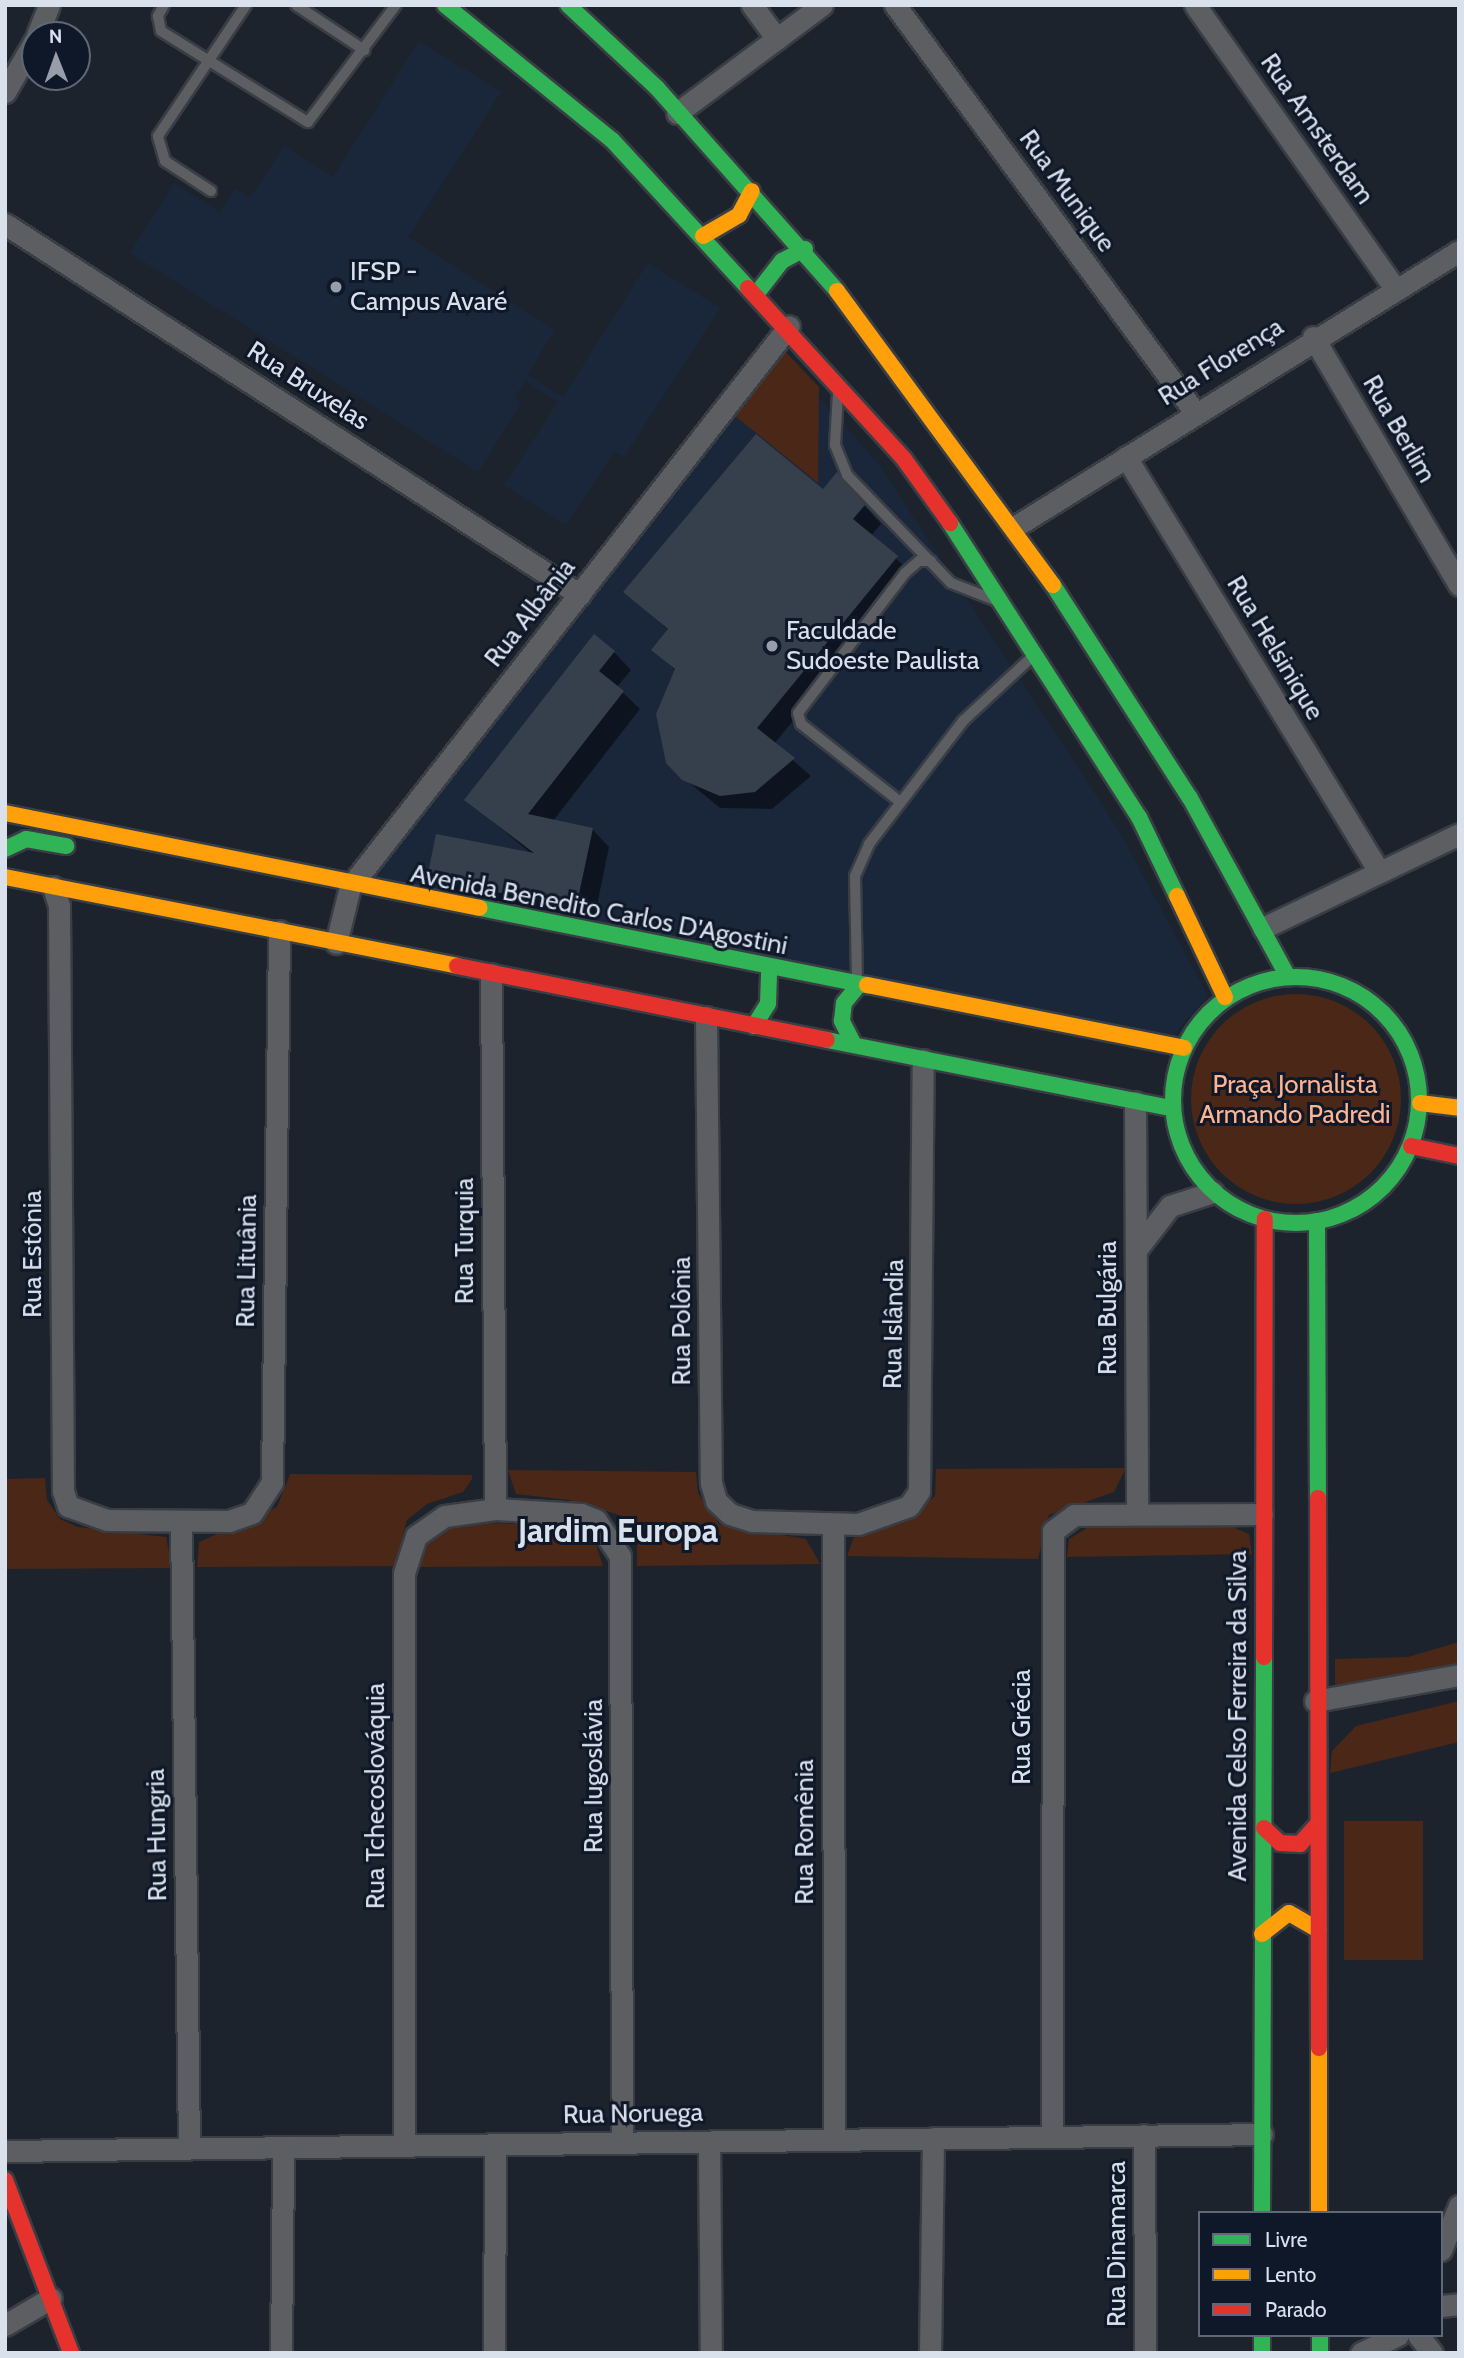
<!DOCTYPE html>
<html>
<head>
<meta charset="utf-8">
<style>
	body { margin:0 }
	#map { position:relative; width:1464px; height:2358px; overflow:hidden; background:#1d232c; font-family:Cabin,sans-serif }
	div>[style] { position:absolute }
	[style*='--x'] { left:calc(var(--x)*1px); top:calc(var(--y)*1px); width:calc(var(--w)*1px); rotate:calc(var(--a)*1deg) }
	.built>* { inset:0; background:#1a273b }
	.green>* { inset:0; background:#4a2716; transform-origin:0 0 }
	.round { border-radius:50% }
	.shadow>* { inset:0; background:#0007 }
	.building>* { inset:0; background:#36404d }
	.roads { filter:drop-shadow(2px 0 #393e45) drop-shadow(-2px 0 #393e45) drop-shadow(0 2px #393e45) drop-shadow(0 -2px #393e45) }
	.lane>* { height:10px; margin:-5px; padding:0 5px; transform-origin:5px; border-radius:5px; background:#5d5e62 }
	.street>* { height:21px; margin:-10.5px; padding:0 10.5px; transform-origin:10.5px; border-radius:10.5px; background:#5d5e62 }
	.fast>* { height:16px; margin:-8px; padding:0 8px; transform-origin:8px; border-radius:8px; background:#30b455 }
	.fast>.ring { margin:-8px; padding:0; box-sizing:content-box; background:none; border:16px solid #30b455; border-radius:50% }
	.slow>* { height:16px; margin:-8px; padding:0 8px; transform-origin:8px; border-radius:8px; background:#ff9f0a }
	.jam>* { height:16px; margin:-8px; padding:0 8px; transform-origin:8px; border-radius:8px; background:#e5322d }
	.dots>* { width:19px; height:19px; translate:-50% -50%; box-sizing:border-box; border:4px solid #0e1828; border-radius:50% }
	span { translate:-50% -50%; white-space:nowrap; text-align:center; line-height:1.15; -webkit-text-stroke:6px #0e1828; paint-order:stroke }
	.street-label { font-size:26px; color:#d9e1ec }
	.poi-label { font-size:26px; color:#d9e1ec }
	.left { translate:0 -50%; text-align:left }
	.park-label { font-size:26px; color:#feb491 }
	.district-label { font-size:33px; color:#d9e1ec; font-weight:700 }
	.frame { position:absolute; inset:0; border:7px solid #d9e1ec; pointer-events:none }
	.legend { position:absolute; left:1198px; top:2211px; width:245px; height:126px; box-sizing:border-box; background:#0e1828; border:2px solid #5f6876; margin:0; padding:9px 12px; list-style:none; font-size:21px; color:#d9e1ec }
	.legend li { display:flex; align-items:center; gap:14px; height:35px }
	.legend b { width:35px; border:2px solid #5f6876 }
	.north { position:absolute; left:21px; top:21px; width:70px; height:70px; box-sizing:border-box; background:#0e1828; border:2px solid #5f6876; border-radius:50%; rotate:359deg; font-size:19px; font-weight:700; line-height:28px; text-align:center; color:#d9e1ec }
	.north::after { content:''; display:block; margin:auto; width:24px; height:32px; background:#979ea9; clip-path:polygon(50% 0,100% 100%,50% 72%,0 100%) }
</style>
</head>
<body>
<div id="map">
	<div class="built">
		<div style="clip-path:polygon(419px 41px,501px 92px,408px 237px,555px 330px,527px 375px,563px 397px,648px 263px,720px 308px,624px 457px,614px 452px,566px 525px,504px 485px,558px 402px,525px 381px,515px 396px,520px 406px,478px 472px,130px 253px,174px 183px,220px 212px,235px 188px,250px 198px,284px 146px,333px 177px)"></div>
		<div style="clip-path:polygon(778px 352px,877px 462px,1118px 829px,1208px 996px,1172px 1036px,360px 882px)"></div>
	</div>
	<div class="green">
		<div style="clip-path:polygon(780px 346px,819px 387px,818px 483px,728px 410px)"></div>
		<div class="round" style="left:1191px;top:994px;width:210px;height:210px"></div>
		<div style="clip-path:polygon(1126px 1468px,1114px 1492px,1049px 1515px,1038px 1559px,847px 1556px,855px 1534px,920px 1509px,935px 1496px,936px 1469px)"></div>
		<div style="clip-path:polygon(508px 1470px,696px 1472px,698px 1493px,719px 1524px,806px 1539px,820px 1564px,637px 1566px,637px 1539px,626px 1517px,569px 1500px,516px 1494px)"></div>
		<div style="clip-path:polygon(290px 1474px,472px 1475px,472px 1479px,463px 1492px,427px 1504px,407px 1520px,395px 1566px,197px 1567px,199px 1542px,277px 1507px)"></div>
		<div style="clip-path:polygon(45px 1478px,47px 1500px,60px 1519px,78px 1527px,166px 1537px,172px 1568px,5px 1569px,5px 1479px)"></div>
		<div style="clip-path:polygon(1100px 1520px,1221px 1522px,1249px 1534px,1252px 1554px,1067px 1557px,1069px 1539px)"></div>
		<div style="clip-path:polygon(458px 1522px,581px 1526px,594px 1539px,603px 1566px,415px 1567px,427px 1542px)"></div>
		<div style="clip-path:polygon(1459px 1642px,1459px 1671px,1353px 1693px,1335px 1685px,1335px 1659px,1408px 1657px)"></div>
		<div style="clip-path:polygon(1459px 1701px,1459px 1742px,1330px 1773px,1332px 1751px,1356px 1726px)"></div>
		<div style="left:1423px;top:1821px;width:139px;height:79px;rotate:90deg"></div>
	</div>
	<div class="shadow">
		<div style="clip-path:polygon(837px 475px,881px 524px,871px 536px,914px 575px,774px 744px,811px 776px,772px 809px,720px 808px,686px 780px,676px 671px,654px 650px,669px 631px,626px 592px,823px 492px)"></div>
		<div style="clip-path:polygon(614px 652px,631px 670px,617px 687px,640px 709px,553px 821px,592px 829px,609px 847px,593px 925px,447px 895px,429px 878px,533px 855px,467px 800px)"></div>
	</div>
	<div class="building">
		<div style="clip-path:polygon(756px 434px,823px 489px,837px 472px,865px 505px,853px 519px,898px 556px,757px 728px,795px 758px,755px 792px,720px 796px,682px 780px,666px 763px,656px 714px,675px 669px,651px 650px,668px 629px,623px 592px)"></div>
		<div style="clip-path:polygon(594px 634px,615px 651px,599px 671px,624px 691px,528px 814px,593px 828px,576px 908px,427px 878px,436px 834px,534px 853px,464px 800px)"></div>
	</div>
	<div class="roads">
		<div class="lane">
			<div style="--x:164;--y:5;--w:13;--a:119"></div>
			<div style="--x:158;--y:16;--w:15;--a:79"></div>
			<div style="--x:161;--y:31;--w:173;--a:31.8"></div>
			<div style="--x:308;--y:122;--w:146;--a:-53.1"></div>
			<div style="--x:296;--y:5;--w:82;--a:33.5"></div>
			<div style="--x:211;--y:191;--w:55;--a:-146.9"></div>
			<div style="--x:165;--y:161;--w:26;--a:-106"></div>
			<div style="--x:158;--y:136;--w:158;--a:-56.1"></div>
			<div style="--x:838;--y:393;--w:52;--a:93.3"></div>
			<div style="--x:835;--y:445;--w:32;--a:68"></div>
			<div style="--x:847;--y:475;--w:150;--a:46.1"></div>
			<div style="--x:951;--y:583;--w:53;--a:21.2"></div>
			<div style="--x:899;--y:801;--w:125;--a:-141.8"></div>
			<div style="--x:801;--y:724;--w:11;--a:-105"></div>
			<div style="--x:798;--y:713;--w:176;--a:-52.6"></div>
			<div style="--x:905;--y:573;--w:18;--a:-41"></div>
			<div style="--x:919;--y:561;--w:12;--a:0"></div>
			<div style="--x:857;--y:980;--w:104;--a:-91.1"></div>
			<div style="--x:855;--y:876;--w:35;--a:-66"></div>
			<div style="--x:869;--y:844;--w:155;--a:-52.6"></div>
			<div style="--x:963;--y:721;--w:98;--a:-42.9"></div>
		</div>
		<div class="street">
			<div style="--x:752;--y:5;--w:42;--a:53.7"></div>
			<div style="--x:895;--y:5;--w:504;--a:53.63"></div>
			<div style="--x:1195;--y:5;--w:344;--a:54.8"></div>
			<div style="--x:37;--y:35;--w:32;--a:-68"></div>
			<div style="--x:5;--y:92;--w:60;--a:-60"></div>
			<div style="--x:677;--y:113;--w:181;--a:-36.7"></div>
			<div style="--x:5;--y:224;--w:684;--a:32.83"></div>
			<div style="--x:1313;--y:337;--w:288;--a:59.5"></div>
			<div style="--x:1126;--y:457;--w:482;--a:58.6"></div>
			<div style="--x:1016;--y:526;--w:521;--a:-31.83"></div>
			<div style="--x:53;--y:887;--w:20;--a:72"></div>
			<div style="--x:59;--y:906;--w:585;--a:89.61"></div>
			<div style="--x:63;--y:1491;--w:16;--a:72"></div>
			<div style="--x:68;--y:1506;--w:41;--a:19.7"></div>
			<div style="--x:107;--y:1520;--w:122;--a:0.5"></div>
			<div style="--x:229;--y:1521;--w:24;--a:-19"></div>
			<div style="--x:252;--y:1513;--w:37;--a:-57"></div>
			<div style="--x:272;--y:1482;--w:551;--a:-89.27"></div>
			<div style="--x:1263;--y:928;--w:217;--a:-25.6"></div>
			<div style="--x:336;--y:943;--w:58;--a:-76"></div>
			<div style="--x:350;--y:887;--w:712;--a:-51.96"></div>
			<div style="--x:491;--y:974;--w:535;--a:89.57"></div>
			<div style="--x:706;--y:1017;--w:466;--a:89.4"></div>
			<div style="--x:711;--y:1483;--w:19;--a:74"></div>
			<div style="--x:716;--y:1501;--w:19;--a:43"></div>
			<div style="--x:730;--y:1514;--w:23;--a:18"></div>
			<div style="--x:752;--y:1521;--w:106;--a:1.6"></div>
			<div style="--x:858;--y:1524;--w:54;--a:-19.4"></div>
			<div style="--x:909;--y:1506;--w:18;--a:-56"></div>
			<div style="--x:919;--y:1491;--w:431;--a:-89.5"></div>
			<div style="--x:1135;--y:1102;--w:412;--a:89.7"></div>
			<div style="--x:1136;--y:1250;--w:56;--a:-52.3"></div>
			<div style="--x:1170;--y:1206;--w:45;--a:-18"></div>
			<div style="--x:181;--y:1521;--w:627;--a:89.27"></div>
			<div style="--x:833;--y:1525;--w:614;--a:89.91"></div>
			<div style="--x:1315;--y:1701;--w:146;--a:-10.2"></div>
			<div style="--x:1144;--y:2135;--w:218;--a:89.7"></div>
			<div style="--x:1052;--y:2137;--w:606;--a:-89.91"></div>
			<div style="--x:1053;--y:1531;--w:26;--a:-37"></div>
			<div style="--x:1074;--y:1515;--w:188;--a:-0.3"></div>
			<div style="--x:709;--y:2142;--w:211;--a:89.5"></div>
			<div style="--x:404;--y:2145;--w:572;--a:-90"></div>
			<div style="--x:404;--y:1573;--w:39;--a:-72"></div>
			<div style="--x:416;--y:1536;--w:35;--a:-35"></div>
			<div style="--x:445;--y:1516;--w:50;--a:-8"></div>
			<div style="--x:495;--y:1509;--w:86;--a:3.3"></div>
			<div style="--x:581;--y:1514;--w:16;--a:22"></div>
			<div style="--x:596;--y:1520;--w:43;--a:56.3"></div>
			<div style="--x:620;--y:1556;--w:586;--a:89.8"></div>
			<div style="--x:5;--y:2151;--w:1257;--a:-0.77"></div>
			<div style="--x:1441;--y:2250;--w:48;--a:-67.8"></div>
			<div style="--x:1441;--y:2306;--w:18;--a:-6"></div>
			<div style="--x:5;--y:2325;--w:53;--a:-30.4"></div>
			<div style="--x:1418;--y:2335;--w:23;--a:52"></div>
			<div style="--x:281;--y:2353;--w:206;--a:-89.4"></div>
			<div style="--x:494;--y:2353;--w:209;--a:-89.7"></div>
			<div style="--x:930;--y:2353;--w:215;--a:-89.2"></div>
			<div style="--x:1361;--y:2353;--w:41;--a:-25.9"></div>
		</div>
		<div class="fast">
			<div style="--x:445;--y:5;--w:215;--a:39"></div>
			<div style="--x:612;--y:140;--w:201;--a:47.4"></div>
			<div style="--x:568;--y:5;--w:122;--a:43"></div>
			<div style="--x:657;--y:88;--w:271;--a:48.4"></div>
			<div style="--x:757;--y:293;--w:41;--a:-52"></div>
			<div style="--x:782;--y:261;--w:26;--a:-28"></div>
			<div style="--x:950;--y:523;--w:350;--a:57.3"></div>
			<div style="--x:1139;--y:817;--w:88;--a:64.3"></div>
			<div style="--x:1053;--y:585;--w:253;--a:57.3"></div>
			<div style="--x:1190;--y:798;--w:204;--a:61.3"></div>
			<div style="--x:5;--y:849;--w:23;--a:-25"></div>
			<div style="--x:26;--y:839;--w:41;--a:9.9"></div>
			<div style="--x:480;--y:908;--w:395;--a:11.3"></div>
			<div class="ring" style="left:1173px;top:977px;width:230px;height:230px"></div>
			<div style="--x:754;--y:1026;--w:26;--a:-58"></div>
			<div style="--x:768;--y:1004;--w:36;--a:-88"></div>
			<div style="--x:827;--y:1040;--w:352;--a:11.2"></div>
			<div style="--x:853;--y:1043;--w:25;--a:-117"></div>
			<div style="--x:842;--y:1021;--w:18;--a:-84"></div>
			<div style="--x:844;--y:1003;--w:21;--a:-51"></div>
			<div style="--x:1317;--y:1221;--w:277;--a:89.8"></div>
			<div style="--x:1262;--y:2213;--w:556;--a:-89.79"></div>
			<div style="--x:1262;--y:2335;--w:18;--a:90"></div>
			<div style="--x:1320;--y:2335;--w:18;--a:90"></div>
		</div>
		<div class="slow">
			<div style="--x:703;--y:236;--w:42;--a:-30.3"></div>
			<div style="--x:739;--y:215;--w:27;--a:-62"></div>
			<div style="--x:837;--y:291;--w:365;--a:53.7"></div>
			<div style="--x:5;--y:813;--w:484;--a:11.3"></div>
			<div style="--x:5;--y:877;--w:461;--a:11.1"></div>
			<div style="--x:1177;--y:896;--w:112;--a:64.6"></div>
			<div style="--x:867;--y:985;--w:323;--a:11.2"></div>
			<div style="--x:1420;--y:1103;--w:39;--a:7"></div>
			<div style="--x:1262;--y:1934;--w:34;--a:-38"></div>
			<div style="--x:1289;--y:1913;--w:34;--a:30"></div>
			<div style="--x:1319;--y:2048;--w:165;--a:90"></div>
		</div>
		<div class="jam">
			<div style="--x:748;--y:288;--w:231;--a:47.6"></div>
			<div style="--x:904;--y:459;--w:79;--a:54.3"></div>
			<div style="--x:457;--y:966;--w:377;--a:11.3"></div>
			<div style="--x:1411;--y:1146;--w:49;--a:11.8"></div>
			<div style="--x:1318;--y:1498;--w:550;--a:89.9"></div>
			<div style="--x:1264;--y:1657;--w:438;--a:-89.9"></div>
			<div style="--x:1264;--y:1828;--w:22;--a:43"></div>
			<div style="--x:1280;--y:1843;--w:20;--a:3"></div>
			<div style="--x:1300;--y:1844;--w:25;--a:-48"></div>
			<div style="--x:5;--y:2180;--w:185;--a:69.1"></div>
		</div>
	</div>
	<div class="dots">
		<div style="left:336px;top:287px;background:#979ea9"></div>
		<div style="left:772px;top:646px;background:#979ea9"></div>
	</div>
	<div class="street-label">
		<span style="left:1317px;top:129px;rotate:55deg">Rua Amsterdam</span>
		<span style="left:1067px;top:191px;rotate:54deg">Rua Munique</span>
		<span style="left:1221px;top:362px;rotate:-32deg">Rua Florença</span>
		<span style="left:308px;top:386px;rotate:33deg">Rua Bruxelas</span>
		<span style="left:1399px;top:429px;rotate:60deg">Rua Berlim</span>
		<span style="left:530px;top:613px;rotate:-52deg">Rua Albânia</span>
		<span style="left:1275px;top:648px;rotate:59deg">Rua Helsinique</span>
		<span style="left:599px;top:910px;rotate:11deg">Avenida Benedito Carlos D'Agostini</span>
		<span style="left:465px;top:1241px;rotate:-90deg">Rua Turquia</span>
		<span style="left:33px;top:1254px;rotate:-90deg">Rua Estônia</span>
		<span style="left:247px;top:1261px;rotate:-89deg">Rua Lituânia</span>
		<span style="left:1108px;top:1308px;rotate:-90deg">Rua Bulgária</span>
		<span style="left:682px;top:1321px;rotate:-90deg">Rua Polônia</span>
		<span style="left:894px;top:1324px;rotate:-89deg">Rua Islândia</span>
		<span style="left:1238px;top:1716px;rotate:-90deg">Avenida Celso Ferreira da Silva</span>
		<span style="left:1022px;top:1727px;rotate:-90deg">Rua Grécia</span>
		<span style="left:594px;top:1776px;rotate:-90deg">Rua Iugoslávia</span>
		<span style="left:376px;top:1796px;rotate:-90deg">Rua Tchecoslováquia</span>
		<span style="left:805px;top:1832px;rotate:-90deg">Rua Romênia</span>
		<span style="left:157px;top:1835px;rotate:-91deg">Rua Hungria</span>
		<span style="left:633px;top:2114px;rotate:-1deg">Rua Noruega</span>
		<span style="left:1117px;top:2244px;rotate:-90deg">Rua Dinamarca</span>
	</div>
	<div class="poi-label">
		<span class="left" style="left:350px;top:287px">IFSP -<br>Campus Avaré</span>
		<span class="left" style="left:786px;top:646px">Faculdade<br>Sudoeste Paulista</span>
	</div>
	<div class="park-label">
		<span style="left:1295px;top:1100px">Praça Jornalista<br>Armando Padredi</span>
	</div>
	<div class="district-label">
		<span style="left:618px;top:1531px">Jardim Europa</span>
	</div>
	<div class="frame"></div>
	<ul class="legend">
	<li><b style="height:9px;background:#30b455"></b>Livre</li>
	<li><b style="height:9px;background:#ff9f0a"></b>Lento</li>
	<li><b style="height:9px;background:#e5322d"></b>Parado</li>
	</ul>
	<div class="north">N</div>
</div>
</body>
</html>
